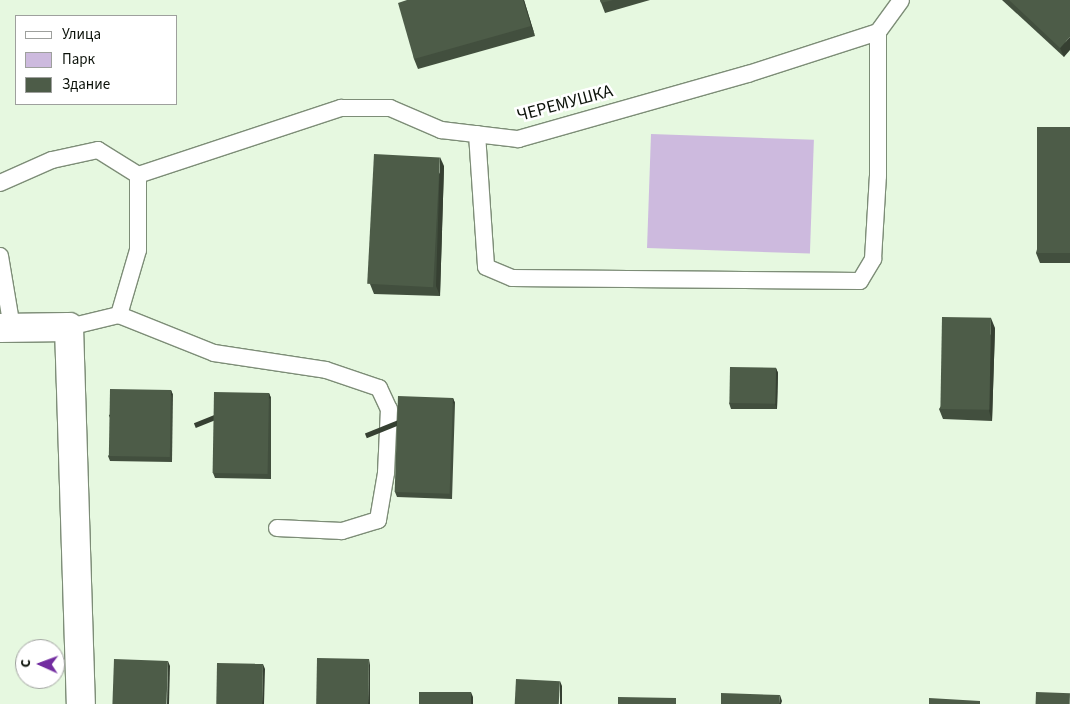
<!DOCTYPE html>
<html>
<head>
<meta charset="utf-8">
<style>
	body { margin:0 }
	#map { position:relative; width:1070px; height:704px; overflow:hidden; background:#e6f8e0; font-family:"Source Sans 3",sans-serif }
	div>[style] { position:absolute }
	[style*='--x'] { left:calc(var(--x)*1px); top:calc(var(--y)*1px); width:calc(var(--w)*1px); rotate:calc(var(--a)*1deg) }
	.green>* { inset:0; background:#cdbade; transform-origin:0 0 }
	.roads { filter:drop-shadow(1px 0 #7d8d77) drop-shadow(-1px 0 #7d8d77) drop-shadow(0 1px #7d8d77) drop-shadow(0 -1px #7d8d77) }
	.lane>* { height:16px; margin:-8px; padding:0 8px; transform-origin:8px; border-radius:8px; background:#fff }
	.street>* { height:28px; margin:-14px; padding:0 14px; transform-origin:14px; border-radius:14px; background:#fff }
	.wall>* { inset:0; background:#424f3e }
	.shaded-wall>* { inset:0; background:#364032; transform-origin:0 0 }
	.building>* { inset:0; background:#4d5c48; transform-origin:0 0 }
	span { translate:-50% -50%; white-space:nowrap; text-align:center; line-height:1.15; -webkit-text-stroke:5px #fff; paint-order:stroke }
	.street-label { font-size:18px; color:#0c120a }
	.legend { position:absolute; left:15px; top:15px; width:162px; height:90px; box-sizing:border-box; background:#fff; border:1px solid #9ea09d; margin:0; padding:6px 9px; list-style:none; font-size:15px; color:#0c120a }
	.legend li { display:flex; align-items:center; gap:10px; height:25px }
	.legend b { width:25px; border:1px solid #9ea09d }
	.north { position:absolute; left:15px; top:639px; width:50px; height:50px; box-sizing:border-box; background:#fff; border:1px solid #9ea09d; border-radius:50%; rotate:272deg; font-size:14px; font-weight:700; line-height:20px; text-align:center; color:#0c120a }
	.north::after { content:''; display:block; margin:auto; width:18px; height:22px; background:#722ca0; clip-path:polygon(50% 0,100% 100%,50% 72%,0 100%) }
</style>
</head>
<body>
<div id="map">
	<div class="green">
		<div style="left:651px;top:134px;width:163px;height:114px;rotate:2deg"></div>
	</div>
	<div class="roads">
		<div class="lane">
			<div style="--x:477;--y:134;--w:133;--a:86.1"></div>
			<div style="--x:486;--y:267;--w:28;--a:23"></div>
			<div style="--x:512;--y:278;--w:348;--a:0.5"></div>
			<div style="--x:860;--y:281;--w:26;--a:-59"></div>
			<div style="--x:873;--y:259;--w:83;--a:-86.6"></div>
			<div style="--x:878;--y:176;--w:144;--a:-90"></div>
			<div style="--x:138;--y:175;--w:214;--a:-18.3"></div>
			<div style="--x:341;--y:108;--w:49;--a:0"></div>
			<div style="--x:390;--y:108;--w:56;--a:23.3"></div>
			<div style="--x:441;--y:130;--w:78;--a:6.7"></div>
			<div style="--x:518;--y:139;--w:239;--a:-15.8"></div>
			<div style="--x:748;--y:74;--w:137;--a:-17.9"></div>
			<div style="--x:878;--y:32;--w:39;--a:-54"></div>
			<div style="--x:0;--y:183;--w:57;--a:-23.9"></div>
			<div style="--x:52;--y:160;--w:47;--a:-12.3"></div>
			<div style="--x:98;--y:150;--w:47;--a:32"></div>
			<div style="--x:138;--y:175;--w:75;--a:90"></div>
			<div style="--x:138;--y:250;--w:68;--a:106.3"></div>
			<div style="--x:0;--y:256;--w:73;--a:80.5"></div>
			<div style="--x:69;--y:327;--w:51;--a:-13.5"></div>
			<div style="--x:119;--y:315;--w:102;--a:21.8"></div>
			<div style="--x:214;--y:353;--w:113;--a:8.6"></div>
			<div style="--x:326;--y:370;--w:56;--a:18.8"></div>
			<div style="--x:379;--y:388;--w:23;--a:65"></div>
			<div style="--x:389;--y:409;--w:64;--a:92.7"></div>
			<div style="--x:386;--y:473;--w:48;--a:99.7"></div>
			<div style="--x:378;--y:520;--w:38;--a:163"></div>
			<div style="--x:342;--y:531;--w:65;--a:-177.4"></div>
		</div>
		<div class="street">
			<div style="--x:0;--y:328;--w:69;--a:-0.8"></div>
			<div style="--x:69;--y:327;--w:377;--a:88.2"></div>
		</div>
	</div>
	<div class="wall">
		<div style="clip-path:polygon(407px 0,524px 0,535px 36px,418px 69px,414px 59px)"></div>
		<div style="clip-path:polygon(600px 0,650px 0,605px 13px)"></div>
		<div style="clip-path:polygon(1002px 0,1070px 0,1064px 57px)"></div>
		<div style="clip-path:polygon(1070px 127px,1070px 263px,1040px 263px,1036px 253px)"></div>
		<div style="clip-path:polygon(444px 166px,440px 296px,374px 294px,370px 284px)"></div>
		<div style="clip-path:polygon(995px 328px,992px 421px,943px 419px,939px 409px)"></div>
		<div style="clip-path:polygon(776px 368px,778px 373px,777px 409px,731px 409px,729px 403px)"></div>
		<div style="clip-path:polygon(171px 390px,173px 395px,172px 462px,110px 461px,108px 456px)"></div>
		<div style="clip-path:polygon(269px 393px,271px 398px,271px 479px,215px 478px,213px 473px)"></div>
		<div style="clip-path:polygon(453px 398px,455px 403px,452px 499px,397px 497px,395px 492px)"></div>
	</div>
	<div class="shaded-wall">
		<div style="clip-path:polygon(523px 0,524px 0,535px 36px,531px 26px)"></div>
		<div style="clip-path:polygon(1070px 37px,1070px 50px,1064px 57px,1060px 48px)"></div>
		<div style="clip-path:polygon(440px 157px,444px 166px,440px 296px,436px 286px)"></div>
		<div style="clip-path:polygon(991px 318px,995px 328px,992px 421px,989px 411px)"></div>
		<div style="clip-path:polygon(776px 368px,778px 373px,777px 409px,775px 404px)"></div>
		<div style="left:171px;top:390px;width:5px;height:67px;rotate:68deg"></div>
		<div style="left:269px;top:393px;width:5px;height:81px;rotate:68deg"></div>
		<div style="left:453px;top:398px;width:5px;height:95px;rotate:68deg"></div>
		<div style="clip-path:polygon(369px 659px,370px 665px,370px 704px,368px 704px)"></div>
		<div style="clip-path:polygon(168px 661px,170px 666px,169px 704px,167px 704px)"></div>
		<div style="clip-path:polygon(263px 664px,265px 669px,264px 704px,262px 704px)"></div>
		<div style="clip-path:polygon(560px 681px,562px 686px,562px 704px,560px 704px)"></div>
		<div style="clip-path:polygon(471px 692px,473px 697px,473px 704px,471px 704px)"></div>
		<div style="clip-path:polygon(780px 695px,782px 701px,781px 704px,779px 704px)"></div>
	</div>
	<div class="building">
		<div style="clip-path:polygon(407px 0,523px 0,531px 26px,414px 59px,398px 3px)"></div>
		<div style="clip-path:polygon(600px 0,613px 0,601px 3px)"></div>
		<div style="clip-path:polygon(1009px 0,1070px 0,1070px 37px,1060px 48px)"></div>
		<div style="left:1037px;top:127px;width:33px;height:126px"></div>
		<div style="left:374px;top:154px;width:66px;height:130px;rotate:3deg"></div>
		<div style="left:942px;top:317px;width:49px;height:92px;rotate:1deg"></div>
		<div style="left:730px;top:367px;width:46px;height:36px;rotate:1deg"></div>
		<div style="left:110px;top:389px;width:61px;height:67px;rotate:1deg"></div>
		<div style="left:214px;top:392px;width:55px;height:81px;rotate:1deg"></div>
		<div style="left:398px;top:396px;width:55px;height:96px;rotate:2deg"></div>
		<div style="left:317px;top:658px;width:52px;height:46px;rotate:1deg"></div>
		<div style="left:114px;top:659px;width:54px;height:45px;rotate:2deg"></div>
		<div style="left:217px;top:663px;width:46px;height:41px;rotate:1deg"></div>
		<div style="left:516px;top:679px;width:44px;height:25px;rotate:3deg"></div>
		<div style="left:471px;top:692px;width:12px;height:52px;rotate:90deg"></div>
		<div style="left:1036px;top:692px;width:34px;height:12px;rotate:2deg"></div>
		<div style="clip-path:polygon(721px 693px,780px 695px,779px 704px,721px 704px)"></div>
		<div style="clip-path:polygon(618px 697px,676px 698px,676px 704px,618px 704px)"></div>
		<div style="clip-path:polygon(929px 698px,980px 701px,980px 704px,929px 704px)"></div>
	</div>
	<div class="street-label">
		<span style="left:565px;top:104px;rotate:-15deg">ЧЕРЕМУШКА</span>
	</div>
	<ul class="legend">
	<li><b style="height:6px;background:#fff"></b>Улица</li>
	<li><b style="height:14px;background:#cdbade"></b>Парк</li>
	<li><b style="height:14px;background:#4d5c48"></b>Здание</li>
	</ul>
	<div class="north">С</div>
</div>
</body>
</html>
